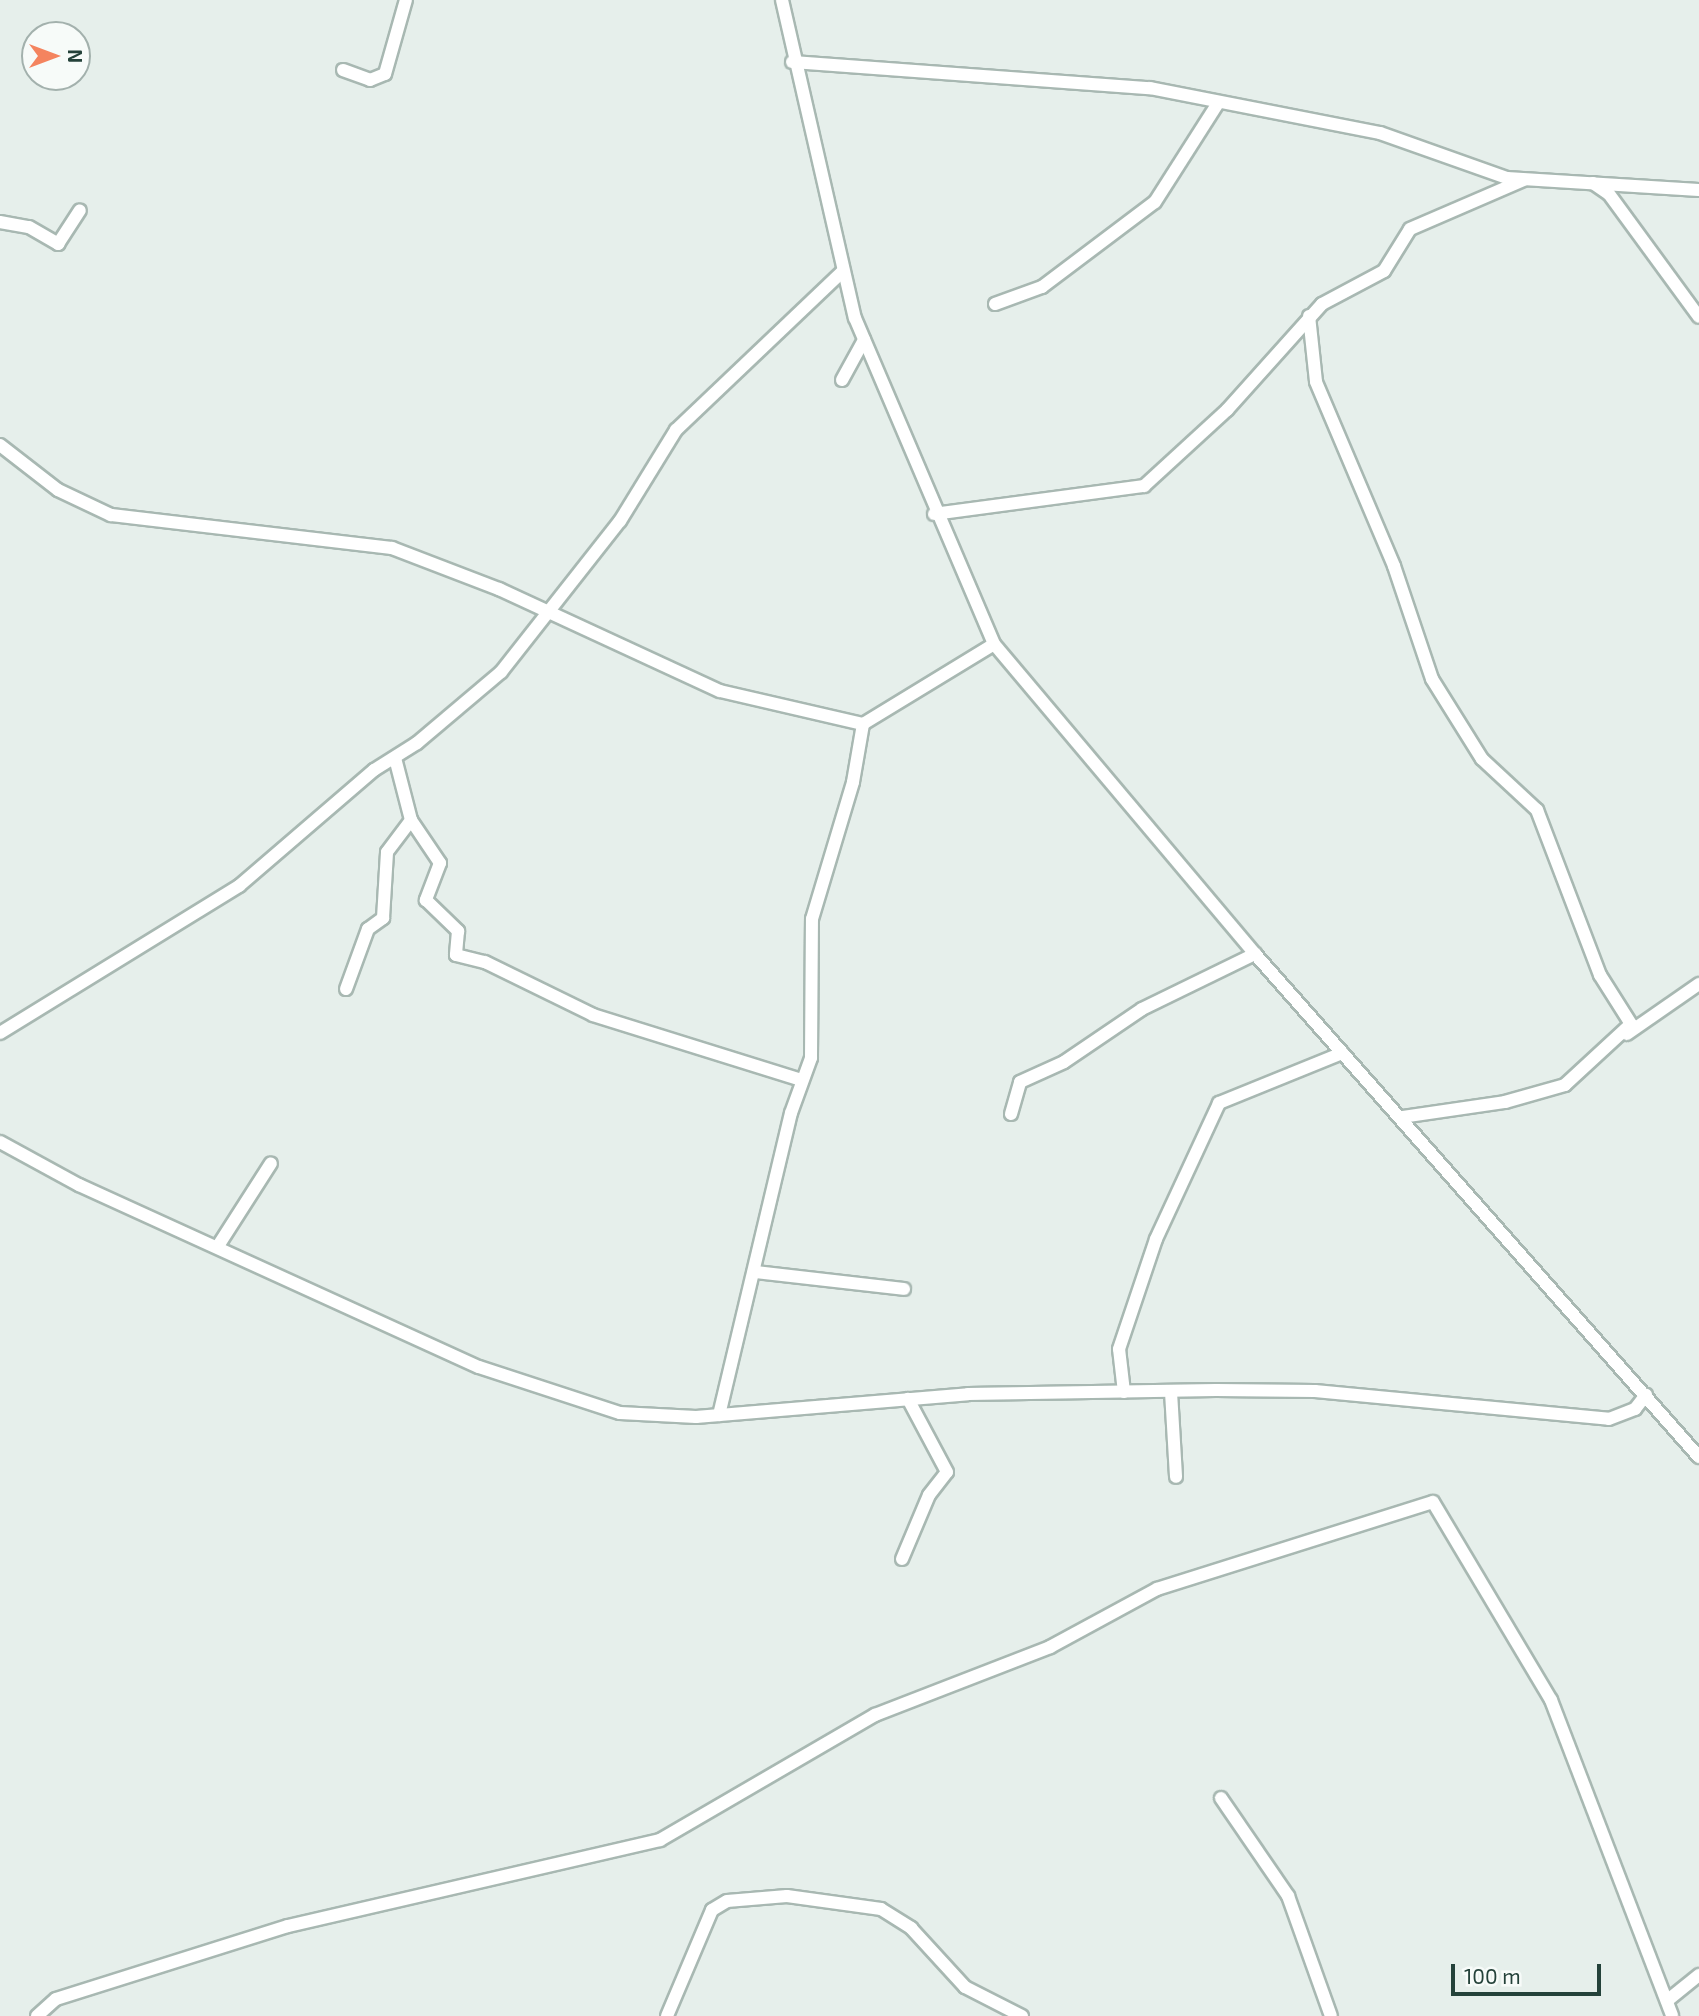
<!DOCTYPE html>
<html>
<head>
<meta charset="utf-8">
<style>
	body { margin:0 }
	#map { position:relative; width:1699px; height:2016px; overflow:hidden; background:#e6efeb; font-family:"Exo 2",sans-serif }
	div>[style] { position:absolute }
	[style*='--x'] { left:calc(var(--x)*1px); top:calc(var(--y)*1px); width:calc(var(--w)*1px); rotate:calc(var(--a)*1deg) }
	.roads { filter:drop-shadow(2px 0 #a8b8b2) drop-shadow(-2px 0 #a8b8b2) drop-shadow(0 2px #a8b8b2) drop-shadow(0 -2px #a8b8b2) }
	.minor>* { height:12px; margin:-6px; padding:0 6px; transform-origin:6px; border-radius:6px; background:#fff }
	span { translate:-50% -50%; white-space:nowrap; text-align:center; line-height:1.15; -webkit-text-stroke:7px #f7fbf9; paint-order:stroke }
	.north { position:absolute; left:21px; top:21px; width:70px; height:70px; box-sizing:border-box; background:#f7fbf9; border:2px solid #a3b1ad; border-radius:50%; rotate:90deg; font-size:19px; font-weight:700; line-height:28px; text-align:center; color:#24423a }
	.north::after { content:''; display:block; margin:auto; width:24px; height:32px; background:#f4845f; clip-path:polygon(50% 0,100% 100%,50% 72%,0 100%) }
	.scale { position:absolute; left:1451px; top:1964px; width:150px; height:32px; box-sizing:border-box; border:4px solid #24423a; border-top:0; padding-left:9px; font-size:21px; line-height:24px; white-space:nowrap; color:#24423a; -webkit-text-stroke:5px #f7fbf9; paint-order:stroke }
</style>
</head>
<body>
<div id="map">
	<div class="roads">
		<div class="minor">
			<div style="--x:782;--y:0;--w:326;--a:77.1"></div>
			<div style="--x:855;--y:318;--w:354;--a:66.9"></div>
			<div style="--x:994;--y:644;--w:405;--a:49.9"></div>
			<div style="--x:1255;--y:954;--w:671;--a:48.57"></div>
			<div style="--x:792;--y:62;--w:359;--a:4.2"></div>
			<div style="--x:1150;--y:88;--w:234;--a:11.1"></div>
			<div style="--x:1380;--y:133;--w:135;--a:19.5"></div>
			<div style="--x:1507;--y:178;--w:192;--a:3.6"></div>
			<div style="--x:343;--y:70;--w:29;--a:20"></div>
			<div style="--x:370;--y:80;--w:16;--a:-22"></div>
			<div style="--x:385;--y:74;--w:77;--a:-74.2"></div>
			<div style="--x:1593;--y:183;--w:19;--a:35"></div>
			<div style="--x:1609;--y:194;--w:152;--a:53.8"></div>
			<div style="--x:0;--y:222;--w:29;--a:10"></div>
			<div style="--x:29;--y:227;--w:34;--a:30"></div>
			<div style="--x:58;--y:244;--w:40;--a:-57.1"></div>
			<div style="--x:995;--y:304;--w:50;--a:-19.9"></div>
			<div style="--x:1042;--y:287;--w:141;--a:-37"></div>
			<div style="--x:1155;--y:202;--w:117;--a:-57.5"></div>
			<div style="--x:1309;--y:316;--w:66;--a:83.9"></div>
			<div style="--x:1316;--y:382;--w:200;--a:67"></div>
			<div style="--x:1394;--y:566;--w:119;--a:71.4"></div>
			<div style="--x:1432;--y:679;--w:94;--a:58"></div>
			<div style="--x:1482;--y:759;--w:75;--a:42.8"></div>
			<div style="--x:1537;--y:810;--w:177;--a:69.1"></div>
			<div style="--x:1600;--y:975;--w:58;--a:57.7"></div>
			<div style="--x:1631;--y:1024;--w:90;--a:137.3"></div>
			<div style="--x:1565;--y:1085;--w:62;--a:164.2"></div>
			<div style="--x:1505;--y:1102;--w:104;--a:171.7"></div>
			<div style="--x:842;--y:380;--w:46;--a:-61.2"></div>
			<div style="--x:0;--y:445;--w:73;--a:37.8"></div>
			<div style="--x:58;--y:490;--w:59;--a:25.3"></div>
			<div style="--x:111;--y:515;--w:283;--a:6.7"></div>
			<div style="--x:392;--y:548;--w:115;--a:21"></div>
			<div style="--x:499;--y:589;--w:243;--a:24.8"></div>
			<div style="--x:720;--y:691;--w:147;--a:13"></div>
			<div style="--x:863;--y:724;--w:153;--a:-31.4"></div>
			<div style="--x:934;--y:514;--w:212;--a:-7.6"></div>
			<div style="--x:1144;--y:486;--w:113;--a:-42.5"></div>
			<div style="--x:1227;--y:410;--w:142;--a:-48.1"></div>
			<div style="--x:1322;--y:304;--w:70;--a:-28"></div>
			<div style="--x:1384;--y:271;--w:49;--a:-58.2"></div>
			<div style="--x:1410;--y:229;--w:124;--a:-23.3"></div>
			<div style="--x:395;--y:758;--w:64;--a:75.5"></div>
			<div style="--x:411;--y:820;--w:52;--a:56"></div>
			<div style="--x:440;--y:863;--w:40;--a:111"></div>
			<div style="--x:426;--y:900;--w:45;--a:44.1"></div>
			<div style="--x:458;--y:931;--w:24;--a:95"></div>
			<div style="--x:456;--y:955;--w:30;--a:14"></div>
			<div style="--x:485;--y:962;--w:120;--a:26.1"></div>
			<div style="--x:593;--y:1015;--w:219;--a:17.3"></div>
			<div style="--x:346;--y:989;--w:64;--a:-69.9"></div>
			<div style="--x:368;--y:929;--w:19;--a:-36"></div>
			<div style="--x:383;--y:918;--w:66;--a:-86.5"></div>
			<div style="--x:387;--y:852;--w:40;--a:-53"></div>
			<div style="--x:0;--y:1033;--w:281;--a:-31.6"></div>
			<div style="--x:239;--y:886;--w:178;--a:-40.7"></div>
			<div style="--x:374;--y:770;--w:51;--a:-32.1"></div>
			<div style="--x:417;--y:743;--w:110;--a:-40.2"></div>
			<div style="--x:501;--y:672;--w:192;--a:-51.8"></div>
			<div style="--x:620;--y:521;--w:107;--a:-58.4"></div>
			<div style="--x:676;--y:430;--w:231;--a:-43.6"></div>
			<div style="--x:1627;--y:1034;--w:88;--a:-34.8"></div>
			<div style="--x:1011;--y:1114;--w:33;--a:-74"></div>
			<div style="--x:1020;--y:1082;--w:48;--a:-24.4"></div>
			<div style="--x:1064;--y:1062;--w:94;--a:-34.2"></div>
			<div style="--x:1142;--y:1009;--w:126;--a:-26"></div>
			<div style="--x:0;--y:1142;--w:90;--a:28.6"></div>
			<div style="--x:79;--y:1185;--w:439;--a:24.5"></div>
			<div style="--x:479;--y:1367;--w:148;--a:18.1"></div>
			<div style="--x:620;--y:1413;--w:76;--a:3"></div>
			<div style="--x:696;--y:1417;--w:273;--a:-4.8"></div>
			<div style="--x:968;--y:1394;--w:248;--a:-0.9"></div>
			<div style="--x:1216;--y:1390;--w:99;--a:0.6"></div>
			<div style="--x:1315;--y:1391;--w:295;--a:5.4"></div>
			<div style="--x:1609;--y:1419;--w:28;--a:-21"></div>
			<div style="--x:1635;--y:1409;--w:18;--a:-52"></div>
			<div style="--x:218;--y:1246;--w:98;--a:-57.4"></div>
			<div style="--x:755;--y:1272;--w:150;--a:6.5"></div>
			<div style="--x:1124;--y:1392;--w:43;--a:-96.6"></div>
			<div style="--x:1119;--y:1349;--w:116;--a:-71.4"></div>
			<div style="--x:1156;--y:1239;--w:150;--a:-65.1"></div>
			<div style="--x:1219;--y:1103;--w:133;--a:-22.1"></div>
			<div style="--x:1171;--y:1392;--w:85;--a:86.6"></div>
			<div style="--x:719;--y:1415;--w:310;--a:-76.6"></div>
			<div style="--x:791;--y:1113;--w:59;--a:-70"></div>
			<div style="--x:811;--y:1058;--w:139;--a:-89.6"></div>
			<div style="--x:812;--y:919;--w:143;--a:-73.3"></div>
			<div style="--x:853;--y:782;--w:59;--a:-80.2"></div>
			<div style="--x:902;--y:1559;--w:69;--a:-67.1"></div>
			<div style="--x:929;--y:1495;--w:29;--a:-52"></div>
			<div style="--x:947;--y:1472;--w:83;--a:-118.1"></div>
			<div style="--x:1221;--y:1798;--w:119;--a:55.6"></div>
			<div style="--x:1288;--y:1896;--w:127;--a:70.3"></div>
			<div style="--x:1668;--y:2000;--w:40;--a:-39"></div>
			<div style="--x:37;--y:2016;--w:25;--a:-42"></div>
			<div style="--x:56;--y:1999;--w:243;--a:-17.5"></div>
			<div style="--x:288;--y:1926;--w:382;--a:-13"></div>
			<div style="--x:660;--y:1840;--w:249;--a:-30.2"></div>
			<div style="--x:875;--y:1715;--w:188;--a:-21.2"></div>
			<div style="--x:1050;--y:1647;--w:122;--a:-28.5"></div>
			<div style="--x:1157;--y:1589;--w:289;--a:-17.5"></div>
			<div style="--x:1433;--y:1502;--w:230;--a:59.2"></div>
			<div style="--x:1551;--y:1700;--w:338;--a:69"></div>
			<div style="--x:667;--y:2016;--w:115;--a:-67"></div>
			<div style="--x:712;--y:1910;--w:17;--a:-31"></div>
			<div style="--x:727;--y:1901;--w:60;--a:-4.8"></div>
			<div style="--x:787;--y:1896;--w:95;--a:7.9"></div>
			<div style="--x:881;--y:1909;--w:36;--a:32"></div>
			<div style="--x:911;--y:1928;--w:80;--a:47.5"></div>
			<div style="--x:965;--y:1987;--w:64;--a:27"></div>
		</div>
	</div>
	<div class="north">N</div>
	<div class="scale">100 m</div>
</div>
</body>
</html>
